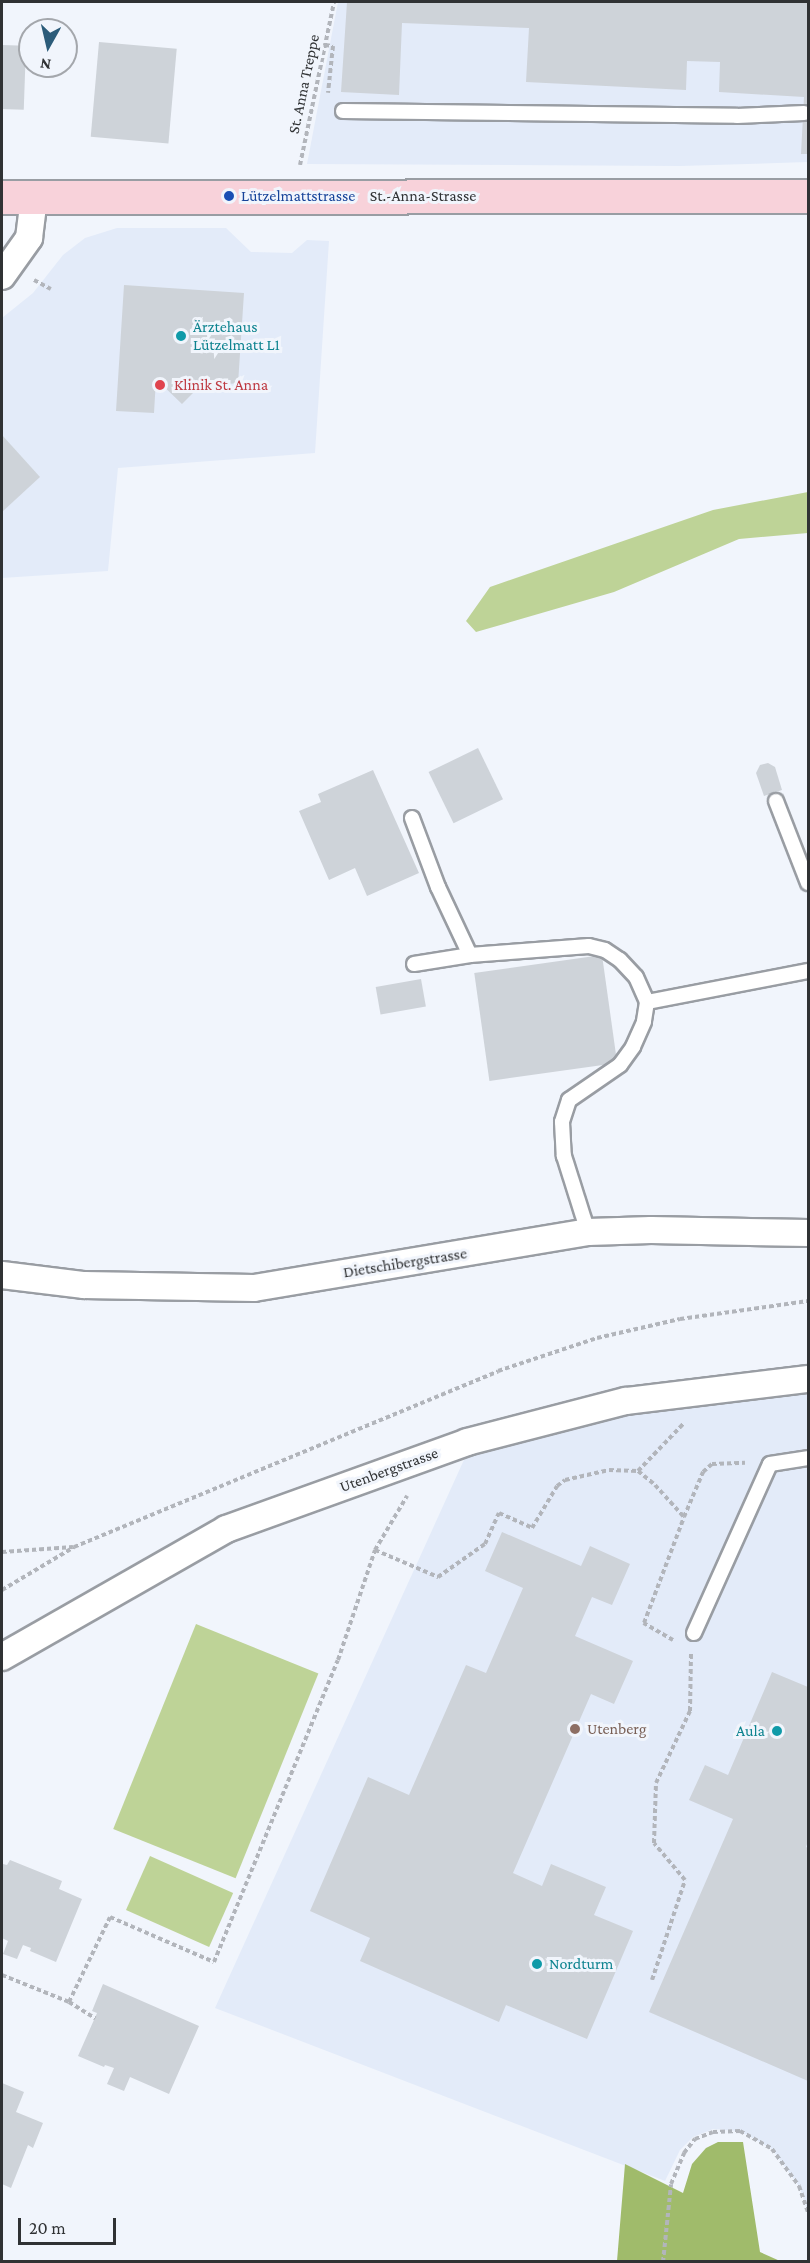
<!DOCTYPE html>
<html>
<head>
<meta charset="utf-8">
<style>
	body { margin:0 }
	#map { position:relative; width:810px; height:2263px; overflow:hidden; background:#f1f5fc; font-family:"Crimson Pro",serif }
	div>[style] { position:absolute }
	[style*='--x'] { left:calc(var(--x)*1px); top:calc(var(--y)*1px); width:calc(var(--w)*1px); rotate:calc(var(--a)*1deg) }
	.built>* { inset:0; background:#e3ebf9 }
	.green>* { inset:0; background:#bed397; transform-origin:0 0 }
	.forest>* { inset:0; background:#a0bb6b }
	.building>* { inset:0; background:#ced3d9; transform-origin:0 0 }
	.path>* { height:4px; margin-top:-2px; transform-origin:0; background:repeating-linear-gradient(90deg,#b2b5bb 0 4.5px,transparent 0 7.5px) }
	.roads { filter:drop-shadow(2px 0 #999da3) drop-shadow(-2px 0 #999da3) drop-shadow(0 2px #999da3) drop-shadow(0 -2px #999da3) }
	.lane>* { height:14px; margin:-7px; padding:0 7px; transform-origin:7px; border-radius:7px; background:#fff }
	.street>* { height:26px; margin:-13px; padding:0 13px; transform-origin:13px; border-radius:13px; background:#fff }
	.secondary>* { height:33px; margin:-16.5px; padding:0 16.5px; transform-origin:16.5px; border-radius:16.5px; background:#f8d2da }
	.dots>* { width:16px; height:16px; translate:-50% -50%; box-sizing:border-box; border:3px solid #f1f5fc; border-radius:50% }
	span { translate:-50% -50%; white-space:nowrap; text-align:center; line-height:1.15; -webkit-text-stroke:6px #f1f5fc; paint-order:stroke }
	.street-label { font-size:16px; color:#303234 }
	.transit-label { font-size:16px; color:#164399 }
	.left { translate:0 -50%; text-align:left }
	.culture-label { font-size:16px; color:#0d838f }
	.right { translate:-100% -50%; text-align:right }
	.health-label { font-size:16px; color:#be3a42 }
	.education-label { font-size:16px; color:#785e54 }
	.frame { position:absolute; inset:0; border:3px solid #303234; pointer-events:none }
	.north { position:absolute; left:18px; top:18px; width:60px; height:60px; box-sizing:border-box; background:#f1f5fc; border:2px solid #a4a7ac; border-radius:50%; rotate:188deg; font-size:16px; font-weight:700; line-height:24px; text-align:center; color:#303234 }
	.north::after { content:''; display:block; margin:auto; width:21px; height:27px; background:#2c5c7a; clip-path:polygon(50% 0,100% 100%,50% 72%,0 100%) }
	.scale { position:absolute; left:18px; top:2218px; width:98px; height:27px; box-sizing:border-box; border:3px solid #303234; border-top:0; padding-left:8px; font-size:18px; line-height:21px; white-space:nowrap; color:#303234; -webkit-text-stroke:4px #f1f5fc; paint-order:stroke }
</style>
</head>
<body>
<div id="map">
	<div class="built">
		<div style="clip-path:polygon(338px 2px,808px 2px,808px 162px,680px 166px,307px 164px)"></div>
		<div style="clip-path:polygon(117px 228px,226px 228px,251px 252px,292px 253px,307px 240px,329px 241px,315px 453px,118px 468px,108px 571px,2px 578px,2px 318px,33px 293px,63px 255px,85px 238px)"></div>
		<div style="clip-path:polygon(808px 1391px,808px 2212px,799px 2186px,772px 2149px,740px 2131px,713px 2129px,693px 2137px,680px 2150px,665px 2181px,215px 2008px,468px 1451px,617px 1411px)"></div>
	</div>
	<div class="green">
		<div style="clip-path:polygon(808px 492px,808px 533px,739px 539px,614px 592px,476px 632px,466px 621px,490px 587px,713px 510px)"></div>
		<div style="left:196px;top:1624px;width:132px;height:221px;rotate:22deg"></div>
		<div style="left:150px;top:1856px;width:91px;height:59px;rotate:24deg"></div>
	</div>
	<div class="forest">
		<div style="clip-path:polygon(718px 2142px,743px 2142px,760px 2252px,780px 2261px,617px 2261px,625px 2164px,683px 2193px,692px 2164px,706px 2148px)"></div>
	</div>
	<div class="building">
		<div style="clip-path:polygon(347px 2px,808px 2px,808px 154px,801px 154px,804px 97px,719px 92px,720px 62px,687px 61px,686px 90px,526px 82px,529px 28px,402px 23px,399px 95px,341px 92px)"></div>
		<div style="left:99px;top:42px;width:78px;height:95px;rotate:5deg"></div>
		<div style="left:2px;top:45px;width:24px;height:64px;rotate:2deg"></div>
		<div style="clip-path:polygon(124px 285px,244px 293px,238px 384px,204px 382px,182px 404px,156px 379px,154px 413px,116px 411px)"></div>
		<div style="clip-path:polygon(2px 435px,40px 477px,2px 512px)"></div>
		<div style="left:478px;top:748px;width:57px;height:55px;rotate:64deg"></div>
		<div style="clip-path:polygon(768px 763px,775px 767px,782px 790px,764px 796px,756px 773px,760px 765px)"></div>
		<div style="clip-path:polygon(373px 770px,419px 873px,367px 896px,355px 868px,329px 880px,299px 811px,321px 802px,318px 794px)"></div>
		<div style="left:602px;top:955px;width:109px;height:129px;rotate:82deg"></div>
		<div style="left:421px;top:979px;width:28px;height:46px;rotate:80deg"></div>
		<div style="clip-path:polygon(502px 1532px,581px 1566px,590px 1546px,630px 1564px,612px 1605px,592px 1597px,575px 1636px,633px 1661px,614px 1704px,591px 1694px,513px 1873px,542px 1886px,551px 1864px,606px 1887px,594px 1915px,633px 1931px,587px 2039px,506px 2005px,499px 2022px,360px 1961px,370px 1938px,310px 1911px,368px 1777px,409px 1795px,466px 1665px,486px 1673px,523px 1588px,485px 1571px)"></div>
		<div style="clip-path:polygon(772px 1672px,808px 1687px,808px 1841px,806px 1847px,808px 1848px,808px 2081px,649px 2012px,733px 1819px,689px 1800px,705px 1765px,728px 1775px)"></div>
		<div style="clip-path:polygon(10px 1860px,62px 1881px,59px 1889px,82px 1899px,56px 1962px,30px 1951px,31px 1948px,23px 1945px,17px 1959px,3px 1954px,8px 1941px,2px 1938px,2px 1868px,3px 1864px,7px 1865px)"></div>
		<div style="clip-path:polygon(103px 1984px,199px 2026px,169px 2094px,130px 2077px,124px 2091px,107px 2084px,114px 2068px,105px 2065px,104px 2067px,78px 2056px,97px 2013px,92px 2011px)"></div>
		<div style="clip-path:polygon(2px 2083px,24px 2092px,16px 2112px,43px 2123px,33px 2148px,28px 2145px,11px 2188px,2px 2184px)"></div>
	</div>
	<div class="path">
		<div style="--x:325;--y:45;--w:8;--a:7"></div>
		<div style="--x:333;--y:46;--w:47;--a:96.1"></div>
		<div style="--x:300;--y:165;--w:167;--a:-78.2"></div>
		<div style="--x:34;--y:280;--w:19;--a:28"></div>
		<div style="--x:638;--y:1471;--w:65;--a:-46.2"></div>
		<div style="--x:375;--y:1550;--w:69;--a:23.2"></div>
		<div style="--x:438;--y:1577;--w:57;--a:-35.1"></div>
		<div style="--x:485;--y:1544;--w:34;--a:-66"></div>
		<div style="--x:499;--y:1513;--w:36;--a:24"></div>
		<div style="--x:532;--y:1528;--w:49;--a:-59.2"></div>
		<div style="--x:557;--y:1486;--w:10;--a:-37"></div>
		<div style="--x:565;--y:1480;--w:45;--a:-12.8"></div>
		<div style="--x:609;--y:1470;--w:29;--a:2"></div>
		<div style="--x:638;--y:1471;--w:22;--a:39"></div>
		<div style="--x:655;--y:1485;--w:43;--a:47.8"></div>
		<div style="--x:2;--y:1552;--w:71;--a:-4"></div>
		<div style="--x:2;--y:1590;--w:84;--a:-30.8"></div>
		<div style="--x:74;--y:1547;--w:459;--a:-22.5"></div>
		<div style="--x:498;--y:1371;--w:104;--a:-18.4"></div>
		<div style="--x:597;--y:1338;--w:85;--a:-12.9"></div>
		<div style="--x:680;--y:1319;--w:129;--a:-8"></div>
		<div style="--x:673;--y:1640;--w:34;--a:-150"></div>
		<div style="--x:644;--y:1623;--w:113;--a:-69.3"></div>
		<div style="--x:684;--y:1517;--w:49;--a:-67.1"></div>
		<div style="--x:703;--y:1472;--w:12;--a:-42"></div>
		<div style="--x:712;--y:1464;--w:33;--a:-2"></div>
		<div style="--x:2;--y:1975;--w:72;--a:21.9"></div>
		<div style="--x:69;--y:2002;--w:31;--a:32"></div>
		<div style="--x:652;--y:1980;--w:105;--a:-71.7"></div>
		<div style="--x:685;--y:1880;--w:48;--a:-130"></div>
		<div style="--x:654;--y:1843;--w:60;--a:-88.1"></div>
		<div style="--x:656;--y:1783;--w:80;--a:-64.7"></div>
		<div style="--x:690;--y:1711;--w:57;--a:-89"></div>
		<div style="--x:69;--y:2002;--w:94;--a:-64.2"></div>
		<div style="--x:110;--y:1917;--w:113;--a:23.4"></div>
		<div style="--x:214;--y:1962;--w:326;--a:-67.7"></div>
		<div style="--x:338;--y:1660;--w:116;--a:-71.4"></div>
		<div style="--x:375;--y:1550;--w:63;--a:-59.3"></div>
		<div style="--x:663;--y:2262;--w:78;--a:-84.1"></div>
		<div style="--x:671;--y:2184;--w:34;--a:-67"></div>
		<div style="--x:684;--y:2153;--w:18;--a:-52"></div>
		<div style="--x:695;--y:2139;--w:19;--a:-21"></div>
		<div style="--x:713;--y:2132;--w:27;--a:-2"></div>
		<div style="--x:740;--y:2131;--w:37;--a:29"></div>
		<div style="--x:772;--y:2149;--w:46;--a:53.9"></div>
		<div style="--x:799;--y:2186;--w:28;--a:71"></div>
	</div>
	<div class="roads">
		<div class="lane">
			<div style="--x:343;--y:111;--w:394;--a:0.7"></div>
			<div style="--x:737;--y:116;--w:67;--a:-2.6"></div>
			<div style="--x:776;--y:801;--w:88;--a:68.7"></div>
			<div style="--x:412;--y:818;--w:74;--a:69.4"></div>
			<div style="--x:438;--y:887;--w:75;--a:64.8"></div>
			<div style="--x:414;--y:964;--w:57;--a:-9.1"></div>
			<div style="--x:470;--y:955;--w:119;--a:-4.3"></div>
			<div style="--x:589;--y:946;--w:16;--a:14"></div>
			<div style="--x:605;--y:950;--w:18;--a:34"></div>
			<div style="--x:620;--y:960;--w:23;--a:47"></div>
			<div style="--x:636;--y:977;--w:27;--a:66"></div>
			<div style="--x:647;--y:1002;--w:20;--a:99"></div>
			<div style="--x:644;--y:1022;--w:27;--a:114"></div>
			<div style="--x:633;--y:1047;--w:22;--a:126"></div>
			<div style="--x:620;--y:1065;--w:62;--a:145.5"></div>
			<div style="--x:569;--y:1100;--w:23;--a:108"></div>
			<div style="--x:562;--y:1122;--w:34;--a:87"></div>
			<div style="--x:564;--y:1156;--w:80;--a:72.5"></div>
			<div style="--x:647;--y:1002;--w:164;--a:-10.9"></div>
			<div style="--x:694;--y:1633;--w:185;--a:-65.8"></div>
			<div style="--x:770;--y:1464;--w:38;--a:-9"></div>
		</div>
		<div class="street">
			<div style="--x:2;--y:276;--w:47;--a:-54.6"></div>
			<div style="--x:29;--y:238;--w:40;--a:-82.9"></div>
			<div style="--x:2;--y:1275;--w:83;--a:7"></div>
			<div style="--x:84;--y:1285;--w:170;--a:1"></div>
			<div style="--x:254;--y:1288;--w:339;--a:-9.5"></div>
			<div style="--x:588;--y:1232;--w:63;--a:-1.8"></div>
			<div style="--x:651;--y:1230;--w:157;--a:1.1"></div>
			<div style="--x:2;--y:1657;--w:258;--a:-29.7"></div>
			<div style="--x:226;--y:1529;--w:256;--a:-19.8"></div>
			<div style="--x:467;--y:1442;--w:164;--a:-14.5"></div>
			<div style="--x:626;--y:1401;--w:183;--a:-6.9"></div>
		</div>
		<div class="secondary">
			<div style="--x:2;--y:197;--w:806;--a:-0.07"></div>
		</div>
	</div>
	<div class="dots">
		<div style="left:229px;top:196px;background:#1a4fb4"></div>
		<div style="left:181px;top:336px;background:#0f9aa8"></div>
		<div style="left:160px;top:385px;background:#e0444e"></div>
		<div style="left:575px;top:1729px;background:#8d6e63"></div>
		<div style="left:777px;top:1731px;background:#0f9aa8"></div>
		<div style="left:537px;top:1964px;background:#0f9aa8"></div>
	</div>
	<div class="street-label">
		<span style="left:304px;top:84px;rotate:-78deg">St. Anna Treppe</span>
		<span style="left:423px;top:196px">St.-Anna-Strasse</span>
		<span style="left:405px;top:1263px;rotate:-9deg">Dietschibergstrasse</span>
		<span style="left:389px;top:1470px;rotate:-20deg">Utenbergstrasse</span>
	</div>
	<div class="transit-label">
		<span class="left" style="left:241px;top:196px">Lützelmattstrasse</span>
	</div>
	<div class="culture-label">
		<span class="left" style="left:193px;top:336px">Ärztehaus<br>Lützelmatt L1</span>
		<span class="right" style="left:765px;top:1731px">Aula</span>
		<span class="left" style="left:549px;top:1964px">Nordturm</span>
	</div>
	<div class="health-label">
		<span class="left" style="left:174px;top:385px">Klinik St. Anna</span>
	</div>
	<div class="education-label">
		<span class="left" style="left:587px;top:1729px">Utenberg</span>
	</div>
	<div class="frame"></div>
	<div class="north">N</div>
	<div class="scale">20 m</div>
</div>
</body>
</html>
